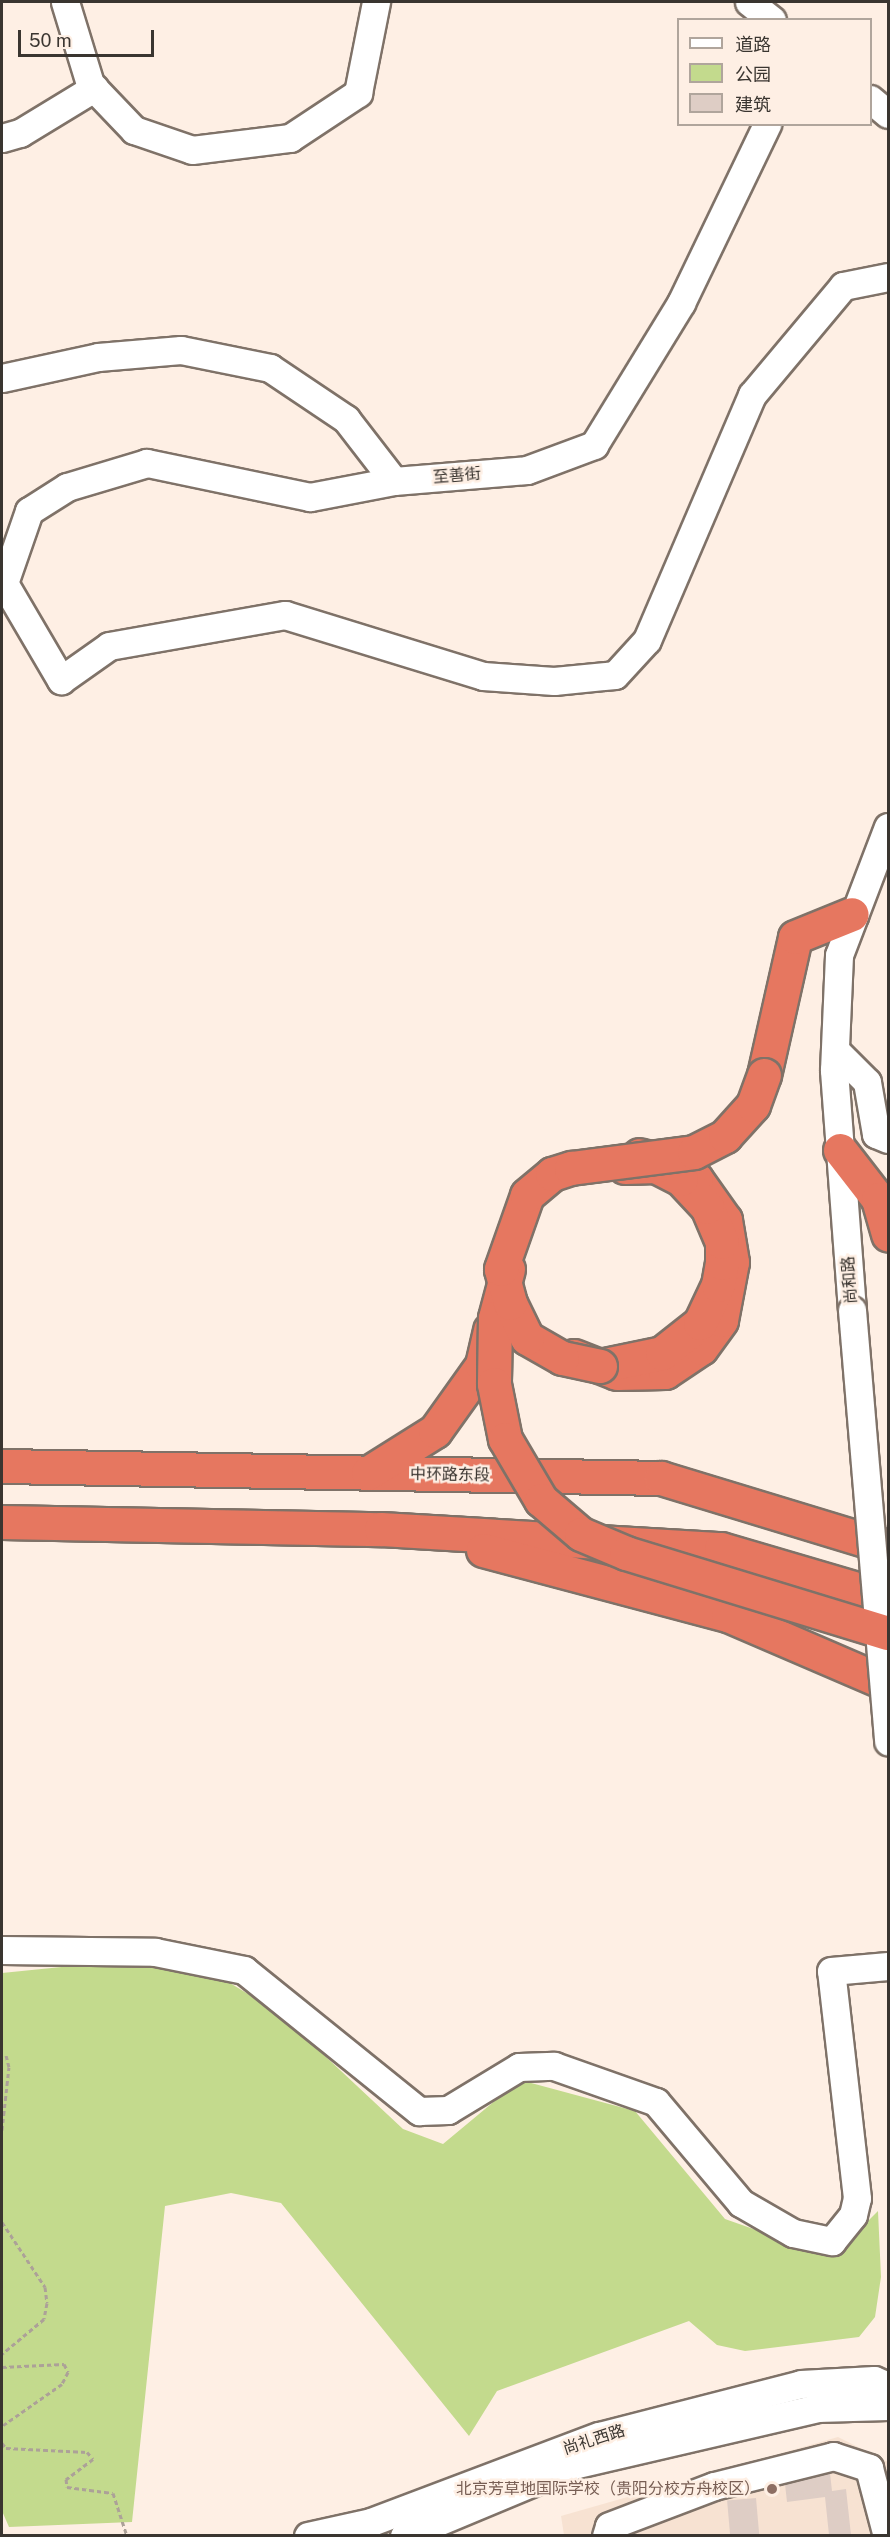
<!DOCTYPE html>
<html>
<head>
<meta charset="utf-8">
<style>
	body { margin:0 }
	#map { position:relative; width:890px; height:2537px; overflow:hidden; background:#feefe4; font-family:"Public Sans","Noto Sans SC",sans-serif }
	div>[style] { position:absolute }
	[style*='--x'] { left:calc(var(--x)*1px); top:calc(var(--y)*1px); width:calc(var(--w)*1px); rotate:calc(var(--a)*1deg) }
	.built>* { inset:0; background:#f7e2d2 }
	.green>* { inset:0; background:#c3da8d }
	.building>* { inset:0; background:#decdc5; transform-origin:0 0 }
	.path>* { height:3px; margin-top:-1.5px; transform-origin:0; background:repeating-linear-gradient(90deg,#aca198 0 4.5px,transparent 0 7.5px) }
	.roads { filter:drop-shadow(2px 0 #7f7268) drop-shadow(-2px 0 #7f7268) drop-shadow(0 2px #7f7268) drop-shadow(0 -2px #7f7268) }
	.minor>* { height:27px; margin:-13.5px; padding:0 13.5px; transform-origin:13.5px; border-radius:13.5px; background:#fff }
	.highway>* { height:33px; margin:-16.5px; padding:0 16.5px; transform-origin:16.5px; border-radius:16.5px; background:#e67760 }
	.bridges { filter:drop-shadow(2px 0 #7f7268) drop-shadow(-2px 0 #7f7268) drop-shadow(0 2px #7f7268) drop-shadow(0 -2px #7f7268) }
	.minor-bridge>* { height:27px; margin:-13.5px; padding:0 13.5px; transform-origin:13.5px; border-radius:13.5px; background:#fff }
	.highway-bridge>* { height:33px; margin:-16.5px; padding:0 16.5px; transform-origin:16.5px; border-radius:16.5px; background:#e67760 }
	.dots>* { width:16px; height:16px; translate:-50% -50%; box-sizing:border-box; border:3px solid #feefe4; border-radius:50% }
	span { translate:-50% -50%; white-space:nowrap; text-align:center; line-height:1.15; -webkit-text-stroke:5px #feefe4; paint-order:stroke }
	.street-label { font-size:16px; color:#3a3530 }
	.education-label { font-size:16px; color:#785e54 }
	.right { translate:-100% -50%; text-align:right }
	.frame { position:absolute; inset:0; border:3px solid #3a3530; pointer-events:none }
	.legend { position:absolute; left:677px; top:18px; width:195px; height:108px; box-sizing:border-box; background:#feefe4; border:2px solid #b0a59c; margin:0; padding:8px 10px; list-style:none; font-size:18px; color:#3a3530 }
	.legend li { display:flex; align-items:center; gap:12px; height:30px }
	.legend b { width:30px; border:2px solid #b0a59c }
	.scale { position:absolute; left:18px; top:30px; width:136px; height:27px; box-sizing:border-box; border:3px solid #3a3530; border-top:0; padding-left:8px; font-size:18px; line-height:21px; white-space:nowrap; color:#3a3530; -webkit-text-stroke:4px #feefe4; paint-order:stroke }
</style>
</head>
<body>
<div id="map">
	<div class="built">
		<div style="clip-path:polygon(838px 2437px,888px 2462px,888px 2535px,564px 2535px,561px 2516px)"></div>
	</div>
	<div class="green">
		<div style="clip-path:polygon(111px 1962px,215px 1974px,278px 2012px,403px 2129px,443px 2144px,520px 2080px,635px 2111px,725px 2219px,832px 2257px,878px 2211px,881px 2277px,875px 2317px,859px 2337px,745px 2351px,717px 2345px,689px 2321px,497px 2391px,469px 2436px,281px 2203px,231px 2193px,165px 2206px,132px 2522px,9px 2527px,2px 2511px,2px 1973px)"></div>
	</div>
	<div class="building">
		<div style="clip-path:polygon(830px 2473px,832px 2491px,846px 2489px,851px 2535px,829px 2535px,825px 2497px,787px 2502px,785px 2484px)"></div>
		<div style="left:756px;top:2498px;width:37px;height:29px;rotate:85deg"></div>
	</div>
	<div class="path">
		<div style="--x:2;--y:2130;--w:63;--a:-83.7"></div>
		<div style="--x:9;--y:2067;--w:12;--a:-104"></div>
		<div style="--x:2;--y:2222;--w:78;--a:56.5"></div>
		<div style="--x:45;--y:2287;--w:16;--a:83"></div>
		<div style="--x:47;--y:2303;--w:16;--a:101"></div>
		<div style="--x:44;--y:2319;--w:55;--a:140.2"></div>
		<div style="--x:2;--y:2367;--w:62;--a:-2.8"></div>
		<div style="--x:64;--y:2364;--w:9;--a:63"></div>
		<div style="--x:68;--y:2372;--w:13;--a:117"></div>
		<div style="--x:62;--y:2384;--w:73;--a:145"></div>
		<div style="--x:2;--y:2443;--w:6;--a:51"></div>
		<div style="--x:6;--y:2448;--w:81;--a:2.8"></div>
		<div style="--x:87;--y:2452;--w:9;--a:49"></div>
		<div style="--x:93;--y:2459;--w:34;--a:143"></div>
		<div style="--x:66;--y:2479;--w:8;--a:83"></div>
		<div style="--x:67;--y:2487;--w:46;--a:7.4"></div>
		<div style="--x:113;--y:2493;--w:45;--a:72"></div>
	</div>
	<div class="roads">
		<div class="minor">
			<div style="--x:65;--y:2;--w:86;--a:73"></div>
			<div style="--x:90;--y:84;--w:64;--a:46.3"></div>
			<div style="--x:134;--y:130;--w:61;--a:19"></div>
			<div style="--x:192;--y:150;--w:99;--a:-7"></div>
			<div style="--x:290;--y:138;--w:82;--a:-33.5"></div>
			<div style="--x:358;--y:93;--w:93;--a:-78.8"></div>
			<div style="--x:749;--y:2;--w:29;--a:38"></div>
			<div style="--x:870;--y:99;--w:23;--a:40"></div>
			<div style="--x:2;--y:138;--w:19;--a:-16"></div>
			<div style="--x:20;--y:133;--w:87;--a:-31.3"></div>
			<div style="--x:2;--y:378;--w:98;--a:-12.3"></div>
			<div style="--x:98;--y:357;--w:83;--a:-4.8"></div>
			<div style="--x:181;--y:350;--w:91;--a:11.4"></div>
			<div style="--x:270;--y:368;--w:92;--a:33.9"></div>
			<div style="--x:346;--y:419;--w:78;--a:52.3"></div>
			<div style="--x:394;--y:481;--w:133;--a:-4.7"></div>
			<div style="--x:527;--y:470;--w:72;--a:-20.5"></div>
			<div style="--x:594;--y:445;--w:167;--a:-58.5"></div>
			<div style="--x:681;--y:303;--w:199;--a:-64.3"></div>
			<div style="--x:394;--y:481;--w:86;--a:169.2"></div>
			<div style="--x:310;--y:497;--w:167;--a:-168.2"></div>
			<div style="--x:147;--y:463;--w:84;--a:163.3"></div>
			<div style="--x:67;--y:487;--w:45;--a:147.7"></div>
			<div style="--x:29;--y:511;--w:76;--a:109.1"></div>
			<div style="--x:4;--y:583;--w:113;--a:59.6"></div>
			<div style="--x:61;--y:680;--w:59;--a:-35.3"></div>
			<div style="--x:109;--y:646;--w:179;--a:-10"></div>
			<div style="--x:285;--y:615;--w:207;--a:17.1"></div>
			<div style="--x:483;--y:676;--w:71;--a:4"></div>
			<div style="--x:554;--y:681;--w:61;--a:-5.6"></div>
			<div style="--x:615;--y:675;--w:47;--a:-47.6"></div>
			<div style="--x:647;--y:640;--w:267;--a:-66.8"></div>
			<div style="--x:752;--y:395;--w:142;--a:-50.1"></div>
			<div style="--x:843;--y:286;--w:46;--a:-11.3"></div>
			<div style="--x:835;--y:1050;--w:45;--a:45"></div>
			<div style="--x:867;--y:1082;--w:53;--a:80.2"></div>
			<div style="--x:876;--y:1134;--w:13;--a:23"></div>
			<div style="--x:852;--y:1310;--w:241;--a:-94.3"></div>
			<div style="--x:834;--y:1070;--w:115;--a:-87.5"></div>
			<div style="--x:839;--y:955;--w:137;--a:-69.1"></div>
			<div style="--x:2;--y:1950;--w:153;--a:0.7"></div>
			<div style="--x:155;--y:1952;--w:91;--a:11.4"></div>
			<div style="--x:244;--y:1970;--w:225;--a:38.9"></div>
			<div style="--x:419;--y:2111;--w:29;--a:-2"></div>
			<div style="--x:448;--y:2110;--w:83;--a:-31.2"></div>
			<div style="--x:519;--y:2067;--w:35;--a:-2"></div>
			<div style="--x:554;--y:2066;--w:108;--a:19.4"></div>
			<div style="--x:656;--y:2102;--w:132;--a:49.9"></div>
			<div style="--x:741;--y:2203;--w:60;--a:30"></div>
			<div style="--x:793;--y:2233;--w:40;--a:12"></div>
			<div style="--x:832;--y:2241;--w:33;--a:-51"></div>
			<div style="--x:853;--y:2215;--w:17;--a:-77"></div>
			<div style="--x:857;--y:2198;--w:228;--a:-96.5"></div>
			<div style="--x:831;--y:1971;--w:57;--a:-5"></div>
			<div style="--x:308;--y:2536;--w:65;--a:-12.5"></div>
			<div style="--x:371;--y:2522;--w:244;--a:-20.7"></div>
			<div style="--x:599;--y:2436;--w:209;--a:-14.4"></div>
			<div style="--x:801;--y:2384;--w:73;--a:-3.1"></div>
			<div style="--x:874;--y:2380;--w:15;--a:23"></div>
			<div style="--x:404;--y:2536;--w:187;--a:-22.6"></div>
			<div style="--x:577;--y:2464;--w:246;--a:-13.1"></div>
			<div style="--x:817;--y:2408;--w:71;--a:-1.6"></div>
			<div style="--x:606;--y:2536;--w:10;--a:-73"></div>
			<div style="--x:609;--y:2526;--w:112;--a:-20.9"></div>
			<div style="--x:714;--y:2486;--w:123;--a:-14.1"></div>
			<div style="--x:833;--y:2456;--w:38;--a:18"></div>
			<div style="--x:869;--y:2468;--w:70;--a:75.2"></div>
		</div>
		<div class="highway">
			<div style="--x:764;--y:1075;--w:141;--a:-77.3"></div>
			<div style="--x:795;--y:937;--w:61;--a:-22"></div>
			<div style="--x:840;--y:1150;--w:62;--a:52.2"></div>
			<div style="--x:878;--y:1199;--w:37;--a:74"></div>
			<div style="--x:574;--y:1356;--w:46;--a:21.6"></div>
			<div style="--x:617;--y:1373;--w:48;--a:-1.2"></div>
			<div style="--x:665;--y:1372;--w:43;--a:-33.7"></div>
			<div style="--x:701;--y:1348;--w:34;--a:-54"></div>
			<div style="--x:721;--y:1320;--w:59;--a:-79.3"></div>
			<div style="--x:732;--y:1262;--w:43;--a:-99.5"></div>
			<div style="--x:725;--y:1220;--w:50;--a:-125.3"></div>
			<div style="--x:696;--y:1179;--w:28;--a:-148"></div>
			<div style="--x:672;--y:1164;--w:34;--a:-165"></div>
			<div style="--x:600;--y:1366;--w:63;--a:-11.8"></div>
			<div style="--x:662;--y:1353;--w:48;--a:-38.3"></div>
			<div style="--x:700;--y:1323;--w:42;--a:-64.7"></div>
			<div style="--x:718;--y:1285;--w:22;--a:-80"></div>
			<div style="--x:722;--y:1263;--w:21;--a:-90"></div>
			<div style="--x:722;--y:1242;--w:38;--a:-113"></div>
			<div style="--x:707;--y:1207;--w:38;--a:-133"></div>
			<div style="--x:681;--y:1179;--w:28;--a:-153"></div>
			<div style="--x:656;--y:1166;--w:31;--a:178"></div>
			<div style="--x:2;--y:1466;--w:659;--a:1.04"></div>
			<div style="--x:661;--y:1478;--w:237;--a:16.9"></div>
			<div style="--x:368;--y:1473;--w:79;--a:-32.1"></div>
			<div style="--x:435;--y:1431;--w:81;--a:-54.5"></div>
			<div style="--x:482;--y:1365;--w:36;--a:-77"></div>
			<div style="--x:2;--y:1522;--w:379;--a:1.1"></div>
			<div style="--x:381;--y:1529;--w:341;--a:3.4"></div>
			<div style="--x:721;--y:1549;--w:174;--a:16.4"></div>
			<div style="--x:483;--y:1550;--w:253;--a:14.9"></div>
			<div style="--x:728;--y:1615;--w:174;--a:23.3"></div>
		</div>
	</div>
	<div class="bridges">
		<div class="minor-bridge">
			<div style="--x:852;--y:1310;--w:433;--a:85.2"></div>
		</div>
		<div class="highway-bridge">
			<div style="--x:508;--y:1269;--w:51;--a:104.9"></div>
			<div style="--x:495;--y:1318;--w:66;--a:90.9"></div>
			<div style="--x:494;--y:1384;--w:56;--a:78.7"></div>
			<div style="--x:505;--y:1439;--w:71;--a:59.5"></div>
			<div style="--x:541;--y:1500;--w:52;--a:40.4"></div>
			<div style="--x:581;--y:1534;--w:49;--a:22.9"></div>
			<div style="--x:626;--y:1553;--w:274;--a:17"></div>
			<div style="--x:600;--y:1366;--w:39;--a:-168"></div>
			<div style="--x:562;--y:1358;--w:40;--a:-150.3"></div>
			<div style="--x:527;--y:1338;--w:39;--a:-116"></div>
			<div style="--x:510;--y:1303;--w:35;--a:-105"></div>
			<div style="--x:501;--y:1269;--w:78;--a:-70.6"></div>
			<div style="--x:527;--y:1195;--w:33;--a:-40"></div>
			<div style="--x:552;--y:1174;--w:20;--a:-18"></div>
			<div style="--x:571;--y:1168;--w:124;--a:-7.4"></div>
			<div style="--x:694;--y:1152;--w:35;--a:-27"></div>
			<div style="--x:725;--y:1136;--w:42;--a:-47.9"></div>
			<div style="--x:753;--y:1105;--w:32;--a:-70"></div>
		</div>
	</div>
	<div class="dots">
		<div style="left:772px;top:2489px;background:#8d6e63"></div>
	</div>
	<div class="street-label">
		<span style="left:457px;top:476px;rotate:-5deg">至善街</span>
		<span style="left:850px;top:1280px;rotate:-94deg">尚和路</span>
		<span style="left:450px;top:1475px;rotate:1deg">中环路东段</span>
		<span style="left:594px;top:2440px;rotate:-18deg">尚礼西路</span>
	</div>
	<div class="education-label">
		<span class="right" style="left:760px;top:2489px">北京芳草地国际学校（贵阳分校方舟校区）</span>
	</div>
	<div class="frame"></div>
	<ul class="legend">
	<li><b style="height:8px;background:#fff"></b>道路</li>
	<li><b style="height:16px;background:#c3da8d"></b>公园</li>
	<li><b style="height:16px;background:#decdc5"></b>建筑</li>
	</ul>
	<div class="scale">50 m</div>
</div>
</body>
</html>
